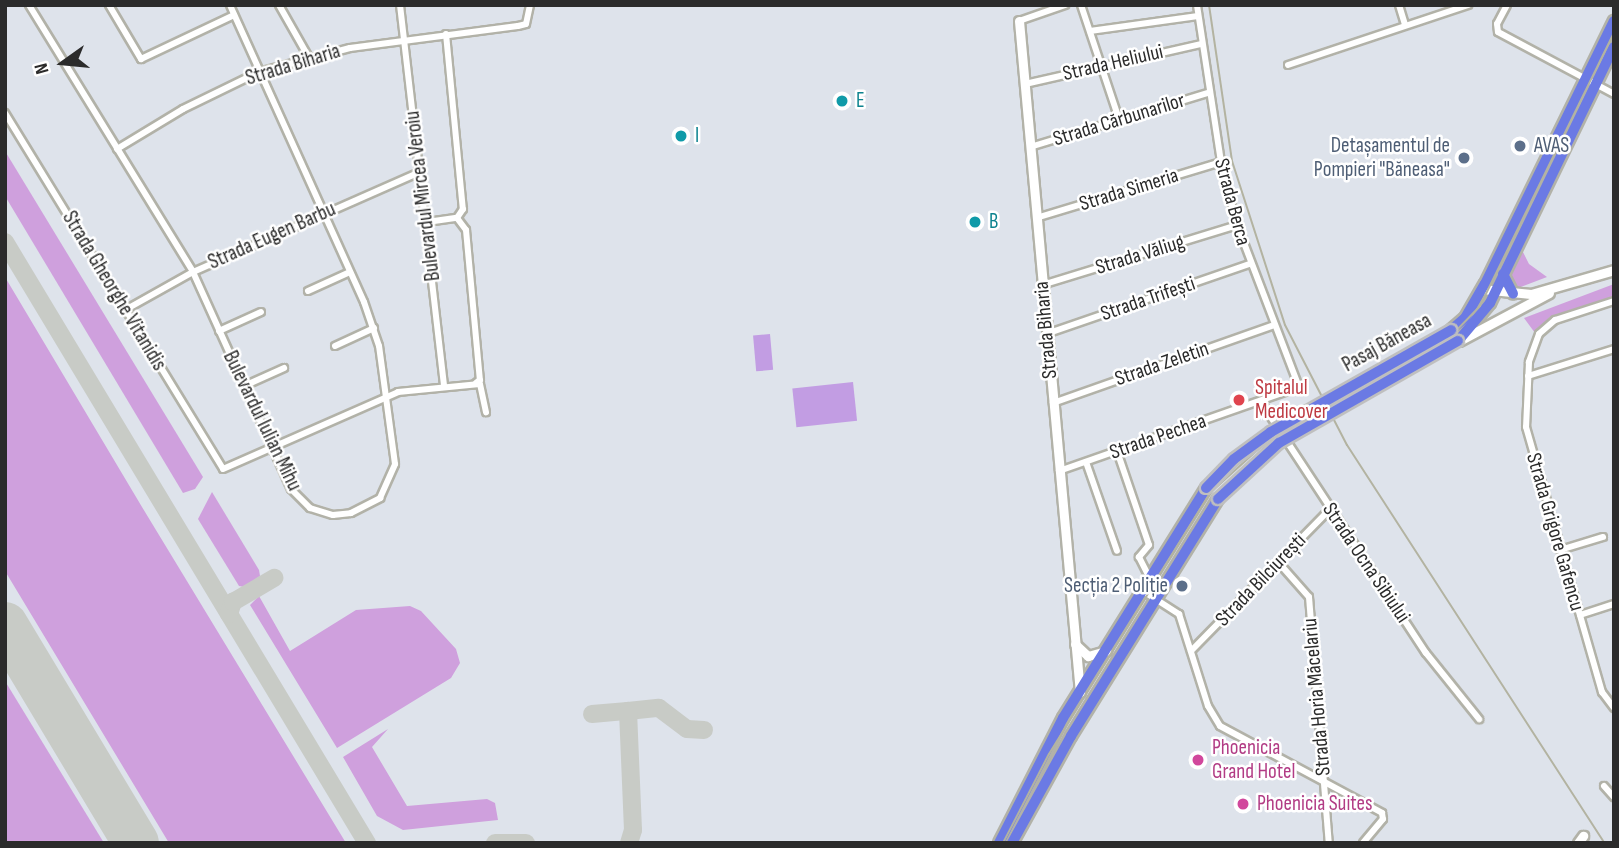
<!DOCTYPE html>
<html>
<head>
<meta charset="utf-8">
<style>
	body { margin:0 }
	#map { position:relative; width:1619px; height:848px; overflow:hidden; background:#dee3eb; font-family:"Sofia Sans Condensed",sans-serif }
	div>[style] { position:absolute }
	[style*='--x'] { left:calc(var(--x)*1px); top:calc(var(--y)*1px); width:calc(var(--w)*1px); rotate:calc(var(--a)*1deg) }
	.green>* { inset:0; background:#cfa0dd }
	.pitch>* { inset:0; background:#c29de3; transform-origin:0 0 }
	.taxiway>* { height:18px; margin:-9px; padding:0 9px; transform-origin:9px; border-radius:9px; background:#c8cbc6 }
	.runway>* { height:46px; margin:-23px; padding:0 23px; transform-origin:23px; border-radius:23px; background:#c8cbc6 }
	.roads { filter:drop-shadow(2px 0 #b2b2a8) drop-shadow(-2px 0 #b2b2a8) drop-shadow(0 2px #b2b2a8) drop-shadow(0 -2px #b2b2a8) }
	.street>* { height:6px; margin:-3px; padding:0 3px; transform-origin:3px; border-radius:3px; background:#fff }
	.secondary>* { height:9px; margin:-4.5px; padding:0 4.5px; transform-origin:4.5px; border-radius:4.5px; background:#fff }
	.primary>* { height:10px; margin:-5px; padding:0 5px; transform-origin:5px; border-radius:5px; background:#6b7ae4 }
	.tram>* { height:2px; margin:-1px; padding:0 1px; transform-origin:1px; border-radius:1px; background:#b3b3a1 }
	.rail>* { height:2px; margin:-1px; padding:0 1px; transform-origin:1px; border-radius:1px; background:#b3b3a1 }
	.bridges { filter:drop-shadow(2px 0 #bfbfbf) drop-shadow(-2px 0 #bfbfbf) drop-shadow(0 2px #bfbfbf) drop-shadow(0 -2px #bfbfbf) }
	.primary-bridge>* { height:10px; margin:-5px; padding:0 5px; transform-origin:5px; border-radius:5px; background:#6b7ae4 }
	.dots>* { width:19px; height:19px; translate:-50% -50%; box-sizing:border-box; border:4px solid #fff; border-radius:50% }
	span { translate:-50% -50%; white-space:nowrap; text-align:center; line-height:1.15; -webkit-text-stroke:5px #fff; paint-order:stroke }
	.street-label { font-size:21px; color:#2b2b2b }
	.culture-label { font-size:21px; color:#0d838f }
	.left { translate:0 -50%; text-align:left }
	.service-label { font-size:21px; color:#4e5e75 }
	.right { translate:-100% -50%; text-align:right }
	.health-label { font-size:21px; color:#be3a42 }
	.hotel-label { font-size:21px; color:#b23c85 }
	.frame { position:absolute; inset:0; border:7px solid #2b2b2b; pointer-events:none }
	.north { position:absolute; left:28px; top:28px; width:70px; height:70px; -webkit-text-stroke:5px #fff; paint-order:stroke; rotate:255deg; font-size:19px; font-weight:700; line-height:28px; text-align:center; color:#2b2b2b }
	.north::after { content:''; display:block; margin:auto; width:24px; height:32px; background:#2b2b2b; clip-path:polygon(50% 0,100% 100%,50% 72%,0 100%) }
</style>
</head>
<body>
<div id="map">
	<div class="green">
		<div style="clip-path:polygon(5px 151px,203px 477px,195px 489px,183px 493px,5px 196px)"></div>
		<div style="clip-path:polygon(1522px 250px,1529px 264px,1547px 277px,1518px 288px,1508px 275px)"></div>
		<div style="clip-path:polygon(5px 277px,142px 507px,346px 843px,169px 843px,5px 571px)"></div>
		<div style="clip-path:polygon(1614px 284px,1614px 296px,1550px 317px,1535px 333px,1524px 318px)"></div>
		<div style="clip-path:polygon(212px 492px,259px 570px,260px 576px,244px 587px,239px 586px,198px 519px)"></div>
		<div style="clip-path:polygon(259px 596px,290px 651px,356px 610px,410px 606px,421px 611px,456px 649px,460px 663px,451px 678px,337px 748px,250px 605px)"></div>
		<div style="clip-path:polygon(5px 681px,104px 843px,5px 843px)"></div>
		<div style="clip-path:polygon(388px 729px,372px 747px,407px 806px,487px 799px,495px 803px,498px 820px,403px 830px,377px 816px,343px 757px)"></div>
	</div>
	<div class="pitch">
		<div style="left:770px;top:334px;width:36px;height:17px;rotate:85deg"></div>
		<div style="left:853px;top:382px;width:39px;height:61px;rotate:84deg"></div>
	</div>
	<div class="taxiway">
		<div style="--x:5;--y:242;--w:702;--a:58.94"></div>
		<div style="--x:229;--y:614;--w:13;--a:-72"></div>
		<div style="--x:233;--y:602;--w:48;--a:-30.3"></div>
		<div style="--x:628;--y:711;--w:31;--a:-6"></div>
		<div style="--x:659;--y:708;--w:35;--a:37"></div>
		<div style="--x:687;--y:729;--w:17;--a:3"></div>
		<div style="--x:592;--y:714;--w:36;--a:-5"></div>
		<div style="--x:628;--y:711;--w:119;--a:87.6"></div>
		<div style="--x:633;--y:830;--w:14;--a:107"></div>
		<div style="--x:495;--y:843;--w:31;--a:0"></div>
	</div>
	<div class="runway">
		<div style="--x:5;--y:625;--w:254;--a:59"></div>
	</div>
	<div class="roads">
		<div class="street">
			<div style="--x:29;--y:5;--w:313;--a:58.4"></div>
			<div style="--x:193;--y:272;--w:238;--a:65.7"></div>
			<div style="--x:291;--y:489;--w:27;--a:45"></div>
			<div style="--x:310;--y:508;--w:24;--a:17"></div>
			<div style="--x:333;--y:515;--w:18;--a:-6"></div>
			<div style="--x:351;--y:513;--w:33;--a:-27"></div>
			<div style="--x:380;--y:498;--w:37;--a:-66"></div>
			<div style="--x:395;--y:464;--w:119;--a:-97.7"></div>
			<div style="--x:379;--y:346;--w:46;--a:-108.8"></div>
			<div style="--x:364;--y:302;--w:326;--a:-114.3"></div>
			<div style="--x:109;--y:5;--w:63;--a:59.3"></div>
			<div style="--x:141;--y:59;--w:103;--a:-25.3"></div>
			<div style="--x:279;--y:5;--w:59;--a:60.4"></div>
			<div style="--x:400;--y:5;--w:384;--a:83.4"></div>
			<div style="--x:1081;--y:5;--w:120;--a:71.6"></div>
			<div style="--x:1399;--y:5;--w:21;--a:73"></div>
			<div style="--x:1507;--y:5;--w:21;--a:118"></div>
			<div style="--x:1497;--y:24;--w:8;--a:83"></div>
			<div style="--x:1498;--y:32;--w:132;--a:28.1"></div>
			<div style="--x:1019;--y:21;--w:49;--a:-19.2"></div>
			<div style="--x:1090;--y:31;--w:109;--a:-7.9"></div>
			<div style="--x:446;--y:34;--w:176;--a:84.5"></div>
			<div style="--x:463;--y:209;--w:11;--a:124"></div>
			<div style="--x:1288;--y:65;--w:190;--a:-18.4"></div>
			<div style="--x:1025;--y:84;--w:180;--a:-12.8"></div>
			<div style="--x:5;--y:113;--w:417;--a:58.5"></div>
			<div style="--x:223;--y:469;--w:191;--a:-23.7"></div>
			<div style="--x:398;--y:392;--w:82;--a:-5.6"></div>
			<div style="--x:480;--y:384;--w:29;--a:78"></div>
			<div style="--x:1030;--y:147;--w:186;--a:-16.9"></div>
			<div style="--x:117;--y:149;--w:77;--a:-31.2"></div>
			<div style="--x:183;--y:109;--w:85;--a:-26"></div>
			<div style="--x:259;--y:72;--w:94;--a:-14.8"></div>
			<div style="--x:350;--y:48;--w:169;--a:-7.5"></div>
			<div style="--x:518;--y:26;--w:8;--a:-14"></div>
			<div style="--x:526;--y:24;--w:19;--a:-78"></div>
			<div style="--x:1036;--y:218;--w:193;--a:-16.8"></div>
			<div style="--x:427;--y:222;--w:30;--a:-8"></div>
			<div style="--x:457;--y:218;--w:15;--a:53"></div>
			<div style="--x:466;--y:230;--w:151;--a:84.7"></div>
			<div style="--x:480;--y:380;--w:5;--a:143"></div>
			<div style="--x:1042;--y:285;--w:204;--a:-17.1"></div>
			<div style="--x:308;--y:291;--w:46;--a:-24.3"></div>
			<div style="--x:1614;--y:301;--w:62;--a:162.1"></div>
			<div style="--x:1555;--y:320;--w:21;--a:139"></div>
			<div style="--x:1539;--y:334;--w:30;--a:110"></div>
			<div style="--x:1529;--y:362;--w:65;--a:92.6"></div>
			<div style="--x:1526;--y:427;--w:276;--a:74"></div>
			<div style="--x:1602;--y:692;--w:20;--a:53"></div>
			<div style="--x:125;--y:310;--w:78;--a:-29.2"></div>
			<div style="--x:193;--y:272;--w:250;--a:-23.8"></div>
			<div style="--x:219;--y:331;--w:46;--a:-24.3"></div>
			<div style="--x:1046;--y:334;--w:215;--a:-19"></div>
			<div style="--x:335;--y:346;--w:43;--a:-24.8"></div>
			<div style="--x:1528;--y:376;--w:90;--a:-17.4"></div>
			<div style="--x:244;--y:386;--w:44;--a:-24.2"></div>
			<div style="--x:1261;--y:402;--w:300;--a:56.7"></div>
			<div style="--x:1426;--y:653;--w:85;--a:51.2"></div>
			<div style="--x:1053;--y:403;--w:232;--a:-19.4"></div>
			<div style="--x:1117;--y:451;--w:99;--a:71.2"></div>
			<div style="--x:1149;--y:545;--w:16;--a:130"></div>
			<div style="--x:1139;--y:557;--w:25;--a:63"></div>
			<div style="--x:1086;--y:462;--w:94;--a:70.8"></div>
			<div style="--x:1059;--y:471;--w:254;--a:-19.3"></div>
			<div style="--x:1299;--y:387;--w:173;--a:-110.9"></div>
			<div style="--x:1237;--y:225;--w:65;--a:-104.3"></div>
			<div style="--x:1221;--y:162;--w:159;--a:-98.7"></div>
			<div style="--x:1560;--y:550;--w:45;--a:-16.8"></div>
			<div style="--x:1279;--y:563;--w:45;--a:48.6"></div>
			<div style="--x:1309;--y:597;--w:247;--a:85.4"></div>
			<div style="--x:1143;--y:591;--w:43;--a:32.6"></div>
			<div style="--x:1179;--y:614;--w:96;--a:72.5"></div>
			<div style="--x:1208;--y:706;--w:23;--a:59"></div>
			<div style="--x:1220;--y:726;--w:184;--a:28.2"></div>
			<div style="--x:1382;--y:813;--w:6;--a:81"></div>
			<div style="--x:1383;--y:819;--w:31;--a:130"></div>
			<div style="--x:1580;--y:615;--w:36;--a:-18"></div>
			<div style="--x:1191;--y:651;--w:199;--a:-45.6"></div>
			<div style="--x:1604;--y:786;--w:15;--a:48"></div>
		</div>
		<div class="secondary">
			<div style="--x:1019;--y:21;--w:674;--a:84.81"></div>
			<div style="--x:1482;--y:289;--w:49;--a:5.8"></div>
			<div style="--x:1531;--y:294;--w:86;--a:-16.1"></div>
			<div style="--x:1459;--y:341;--w:102;--a:-28.1"></div>
			<div style="--x:1075;--y:644;--w:18;--a:43"></div>
			<div style="--x:1088;--y:656;--w:19;--a:-16"></div>
			<div style="--x:1578;--y:843;--w:9;--a:-54"></div>
		</div>
		<div class="primary">
			<div style="--x:1503;--y:274;--w:22;--a:63"></div>
			<div style="--x:1451;--y:330;--w:18;--a:-41"></div>
			<div style="--x:1465;--y:318;--w:39;--a:-60"></div>
			<div style="--x:1485;--y:284;--w:293;--a:-63.9"></div>
			<div style="--x:1458;--y:341;--w:50;--a:-49.9"></div>
			<div style="--x:1490;--y:303;--w:284;--a:-64.2"></div>
			<div style="--x:999;--y:843;--w:140;--a:-62.9"></div>
			<div style="--x:1063;--y:718;--w:271;--a:-58.1"></div>
			<div style="--x:1012;--y:843;--w:122;--a:-61.1"></div>
			<div style="--x:1071;--y:736;--w:279;--a:-58.2"></div>
		</div>
	</div>
	<div class="tram">
		<div style="--x:1003;--y:843;--w:100;--a:-62.7"></div>
		<div style="--x:1049;--y:754;--w:308;--a:-58.3"></div>
		<div style="--x:1211;--y:492;--w:72;--a:-42.2"></div>
		<div style="--x:1264;--y:444;--w:219;--a:-30.2"></div>
		<div style="--x:1453;--y:334;--w:39;--a:-46"></div>
		<div style="--x:1480;--y:306;--w:305;--a:-63.9"></div>
	</div>
	<div class="rail">
		<div style="--x:1209;--y:5;--w:158;--a:81.6"></div>
		<div style="--x:1232;--y:161;--w:172;--a:72.1"></div>
		<div style="--x:1285;--y:325;--w:135;--a:62.7"></div>
		<div style="--x:1347;--y:445;--w:474;--a:57.1"></div>
	</div>
	<div class="bridges">
		<div class="primary-bridge">
			<div style="--x:1206;--y:488;--w:40;--a:-46"></div>
			<div style="--x:1234;--y:459;--w:46;--a:-36.1"></div>
			<div style="--x:1271;--y:432;--w:207;--a:-29.5"></div>
			<div style="--x:1218;--y:499;--w:83;--a:-42.6"></div>
			<div style="--x:1279;--y:443;--w:206;--a:-29.7"></div>
		</div>
	</div>
	<div class="dots">
		<div style="left:842px;top:101px;background:#0f9aa8"></div>
		<div style="left:681px;top:136px;background:#0f9aa8"></div>
		<div style="left:1520px;top:146px;background:#5c6f8a"></div>
		<div style="left:1464px;top:158px;background:#5c6f8a"></div>
		<div style="left:975px;top:222px;background:#0f9aa8"></div>
		<div style="left:1239px;top:400px;background:#e0444e"></div>
		<div style="left:1182px;top:586px;background:#5c6f8a"></div>
		<div style="left:1198px;top:760px;background:#d1479c"></div>
		<div style="left:1243px;top:804px;background:#d1479c"></div>
	</div>
	<div class="street-label">
		<span style="left:1113px;top:63px;rotate:-13deg">Strada Heliului</span>
		<span style="left:293px;top:65px;rotate:-17deg">Strada Biharia</span>
		<span style="left:1119px;top:120px;rotate:-17deg">Strada Cărbunarilor</span>
		<span style="left:1129px;top:190px;rotate:-17deg">Strada Simeria</span>
		<span style="left:423px;top:196px;rotate:-97deg">Bulevardul Mircea Veroiu</span>
		<span style="left:1232px;top:202px;rotate:75deg">Strada Berca</span>
		<span style="left:272px;top:236px;rotate:-24deg">Strada Eugen Barbu</span>
		<span style="left:1140px;top:255px;rotate:-17deg">Strada Văliug</span>
		<span style="left:114px;top:291px;rotate:59deg">Strada Gheorghe Vitanidis</span>
		<span style="left:1148px;top:299px;rotate:-19deg">Strada Trifești</span>
		<span style="left:1046px;top:330px;rotate:-95deg">Strada Biharia</span>
		<span style="left:1387px;top:343px;rotate:-29deg">Pasaj Băneasa</span>
		<span style="left:1162px;top:364px;rotate:-19deg">Strada Zeletin</span>
		<span style="left:262px;top:421px;rotate:64deg">Bulevardul Iulian Mihu</span>
		<span style="left:1158px;top:437px;rotate:-19deg">Strada Pechea</span>
		<span style="left:1555px;top:532px;rotate:74deg">Strada Grigore Gafencu</span>
		<span style="left:1366px;top:563px;rotate:56deg">Strada Ocna Sibiului</span>
		<span style="left:1261px;top:580px;rotate:-46deg">Strada Bilciurești</span>
		<span style="left:1317px;top:697px;rotate:-95deg">Strada Horia Măcelariu</span>
	</div>
	<div class="culture-label">
		<span class="left" style="left:856px;top:101px">E</span>
		<span class="left" style="left:695px;top:136px">I</span>
		<span class="left" style="left:989px;top:222px">B</span>
	</div>
	<div class="service-label">
		<span class="right" style="left:1450px;top:158px">Detașamentul de<br>Pompieri "Băneasa"</span>
		<span class="left" style="left:1534px;top:146px">AVAS</span>
		<span class="right" style="left:1168px;top:586px">Secția 2 Poliție</span>
	</div>
	<div class="health-label">
		<span class="left" style="left:1255px;top:400px">Spitalul<br>Medicover</span>
	</div>
	<div class="hotel-label">
		<span class="left" style="left:1212px;top:760px">Phoenicia<br>Grand Hotel</span>
		<span class="left" style="left:1257px;top:804px">Phoenicia Suites</span>
	</div>
	<div class="frame"></div>
	<div class="north">N</div>
</div>
</body>
</html>
